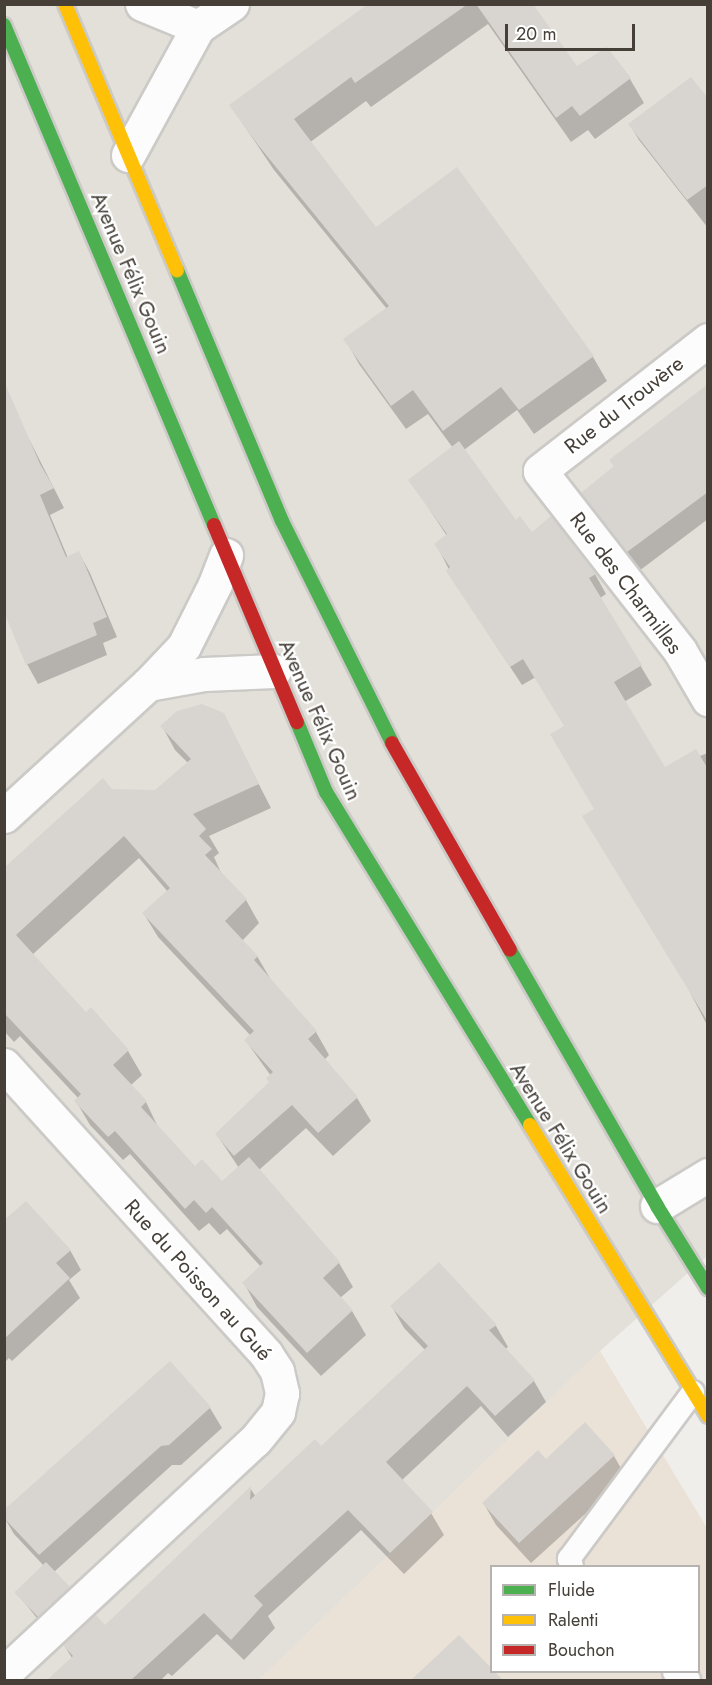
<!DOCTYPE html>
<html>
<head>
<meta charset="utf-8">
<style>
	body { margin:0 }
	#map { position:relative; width:712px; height:1685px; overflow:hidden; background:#f0eeea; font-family:Jost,sans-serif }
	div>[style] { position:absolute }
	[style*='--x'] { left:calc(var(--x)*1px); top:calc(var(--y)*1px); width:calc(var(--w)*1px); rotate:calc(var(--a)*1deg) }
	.residential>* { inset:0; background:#e3dfd9 }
	.commercial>* { inset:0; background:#eae1d7 }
	.shadow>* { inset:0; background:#0003 }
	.building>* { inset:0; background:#d8d5d1; transform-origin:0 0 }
	.roads { filter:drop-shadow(2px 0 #cccac7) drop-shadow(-2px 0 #cccac7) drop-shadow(0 2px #cccac7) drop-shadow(0 -2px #cccac7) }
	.lane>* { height:22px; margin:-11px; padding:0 11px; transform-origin:11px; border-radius:11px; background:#fdfcfc }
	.street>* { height:33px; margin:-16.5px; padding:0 16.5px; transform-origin:16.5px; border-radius:16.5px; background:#fdfcfc }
	.fast>* { height:14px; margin:-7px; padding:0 7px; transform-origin:7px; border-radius:7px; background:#4caf50 }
	.slow>* { height:14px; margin:-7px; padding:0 7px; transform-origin:7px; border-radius:7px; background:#ffc107 }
	.jam>* { height:14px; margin:-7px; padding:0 7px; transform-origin:7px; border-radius:7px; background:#c62828 }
	span { translate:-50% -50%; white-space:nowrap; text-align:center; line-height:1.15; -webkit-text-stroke:4.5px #fff; paint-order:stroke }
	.street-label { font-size:21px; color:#453f38 }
	.frame { position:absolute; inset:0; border:6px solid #453f38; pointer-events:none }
	.legend { position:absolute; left:490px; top:1565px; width:210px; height:108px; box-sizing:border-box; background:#fff; border:2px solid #b5b2af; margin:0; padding:8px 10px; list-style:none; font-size:18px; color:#453f38 }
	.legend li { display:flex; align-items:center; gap:12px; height:30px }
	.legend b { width:30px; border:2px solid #b5b2af }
	.scale { position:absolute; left:505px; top:24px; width:130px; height:27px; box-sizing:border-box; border:3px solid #453f38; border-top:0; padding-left:8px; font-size:18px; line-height:21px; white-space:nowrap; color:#453f38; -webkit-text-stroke:4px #fff; paint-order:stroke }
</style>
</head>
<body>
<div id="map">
	<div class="residential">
		<div style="clip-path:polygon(5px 5px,707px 5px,707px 1256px,600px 1351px,259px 1680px,5px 1680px)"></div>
	</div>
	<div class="commercial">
		<div style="clip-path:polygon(evenodd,600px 1351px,707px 1528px,707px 1680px,259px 1680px,600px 1351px,492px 1566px,698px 1566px,698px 1672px,492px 1672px,492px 1566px)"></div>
	</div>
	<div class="shadow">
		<div style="clip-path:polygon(371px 4px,531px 4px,577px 68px,607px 49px,630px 79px,644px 103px,595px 139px,588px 130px,571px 142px,488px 24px,371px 107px,366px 101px,309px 143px,375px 229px,593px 357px,607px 381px,534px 434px,517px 410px,464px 450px,516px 522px,595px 574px,606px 594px,600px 598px,652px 685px,624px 702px,664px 769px,708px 753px,708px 1027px,596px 810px,566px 726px,536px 677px,522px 685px,460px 591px,436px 544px,447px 536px,410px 480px,453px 448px,428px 414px,406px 429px,359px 364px,345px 339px,387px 309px,274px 170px,231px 106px)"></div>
		<div style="clip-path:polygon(708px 114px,708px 228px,639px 140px,630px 125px)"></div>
		<div style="clip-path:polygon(708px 386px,708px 519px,639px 571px,594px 513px,583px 493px,615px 468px,611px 460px)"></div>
		<div style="clip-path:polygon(29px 439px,64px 508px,50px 515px,68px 558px,79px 553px,90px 573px,117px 637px,103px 643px,107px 655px,38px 684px,27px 664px)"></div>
		<div style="clip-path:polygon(evenodd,223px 714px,271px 808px,209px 836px,219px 853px,214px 857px,222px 875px,246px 900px,259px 923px,242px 941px,257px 956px,271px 980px,316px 1032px,329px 1055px,324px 1060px,357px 1098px,371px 1121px,333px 1156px,306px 1128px,259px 1170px,339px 1263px,353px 1287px,340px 1298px,352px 1311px,366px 1335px,321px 1376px,257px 1307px,244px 1283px,261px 1267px,227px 1229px,220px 1235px,209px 1223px,199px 1231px,130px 1154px,123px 1160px,90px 1125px,76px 1101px,79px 1099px,20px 1036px,14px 1042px,4px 1031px,4px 870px,111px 790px,156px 792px,188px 763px,175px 750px,162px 726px,223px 714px,139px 858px,168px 892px,144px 914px,158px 937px,251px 1036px,246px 1041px,271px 1076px,271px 1083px,217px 1135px,239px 1168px,222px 1183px,195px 1168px,158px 1127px,146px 1102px,130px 1086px,142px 1075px,128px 1051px,91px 1009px,86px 1014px,32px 955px,139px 858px)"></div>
		<div style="clip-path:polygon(4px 1222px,70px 1250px,81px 1270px,69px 1280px,80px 1298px,12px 1361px,9px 1358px,4px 1363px)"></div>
		<div style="clip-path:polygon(439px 1264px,496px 1326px,508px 1347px,505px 1349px,534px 1381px,546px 1402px,508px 1437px,481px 1406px,401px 1481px,431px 1513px,444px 1535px,404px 1574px,361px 1530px,268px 1616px,275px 1628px,244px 1660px,217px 1634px,172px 1676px,168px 1673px,161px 1680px,49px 1680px,72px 1658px,64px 1645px,105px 1627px,250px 1488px,256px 1497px,321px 1448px,426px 1351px,404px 1328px,392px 1307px)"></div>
		<div style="clip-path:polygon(210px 1408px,222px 1428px,181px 1465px,172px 1465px,54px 1572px,75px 1598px,44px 1627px,16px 1592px,44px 1566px,14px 1534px,4px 1517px)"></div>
		<div style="clip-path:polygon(614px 1456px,626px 1477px,531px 1563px,496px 1525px,484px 1504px,546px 1461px)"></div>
		<div style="clip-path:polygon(459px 1637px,501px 1680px,413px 1680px)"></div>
	</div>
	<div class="building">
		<div style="clip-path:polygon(368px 4px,468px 4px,355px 83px,351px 77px,294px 119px,376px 227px,457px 167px,594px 356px,519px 410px,501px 387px,443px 431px,413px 390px,391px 406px,343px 339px,389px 306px,258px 145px,229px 105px)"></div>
		<div style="clip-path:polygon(476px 4px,533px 4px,577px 66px,607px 47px,631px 78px,580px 116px,572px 106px,556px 118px)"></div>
		<div style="clip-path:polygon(691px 77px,708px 98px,708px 185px,687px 200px,628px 124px)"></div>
		<div style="clip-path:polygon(4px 381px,40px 464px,54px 488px,40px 495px,66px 557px,79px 551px,107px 617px,93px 623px,97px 635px,26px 665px,4px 612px)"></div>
		<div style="clip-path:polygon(708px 384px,708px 492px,627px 552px,581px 493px,614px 466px,609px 460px)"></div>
		<div style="clip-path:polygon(459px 441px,516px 520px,520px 516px,532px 532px,551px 516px,596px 574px,589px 578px,642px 665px,614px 682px,665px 767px,696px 749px,708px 769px,708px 1022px,582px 816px,594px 809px,550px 734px,564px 726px,523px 659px,510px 667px,446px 571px,450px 567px,434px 544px,447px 534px,408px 480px)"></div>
		<div style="clip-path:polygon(202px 704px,224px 713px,259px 784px,193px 814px,206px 829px,199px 836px,212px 849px,205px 855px,247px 899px,225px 921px,258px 956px,254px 960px,317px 1031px,308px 1039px,358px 1097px,318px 1133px,292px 1105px,234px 1156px,215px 1134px,269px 1082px,266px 1078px,273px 1072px,244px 1040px,254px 1031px,142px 913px,170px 888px,124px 836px,16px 935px,86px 1012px,91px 1007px,129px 1050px,113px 1065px,147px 1101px,141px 1107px,195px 1166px,202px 1159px,222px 1181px,249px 1157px,340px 1262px,323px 1278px,353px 1310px,307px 1353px,242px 1283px,263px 1263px,212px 1207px,206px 1213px,194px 1200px,185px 1209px,115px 1131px,108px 1137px,74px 1101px,81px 1094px,4px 1013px,4px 868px,103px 778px,112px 789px,155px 790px,191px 759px,160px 726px,177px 711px)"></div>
		<div style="clip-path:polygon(26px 1201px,71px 1250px,56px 1263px,70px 1278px,4px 1339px,4px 1220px)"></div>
		<div style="clip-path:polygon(439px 1262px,497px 1325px,489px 1330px,535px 1380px,495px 1416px,467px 1386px,386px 1462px,433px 1512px,390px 1553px,348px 1510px,254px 1596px,263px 1605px,231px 1640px,204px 1613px,131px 1680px,47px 1680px,73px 1656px,62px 1644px,95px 1614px,105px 1625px,251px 1486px,250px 1500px,315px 1439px,321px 1446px,428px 1346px,390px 1306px)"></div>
		<div style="clip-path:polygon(170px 1361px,211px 1407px,169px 1445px,161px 1446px,39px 1555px,4px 1518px,4px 1510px)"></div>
		<div style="clip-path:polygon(585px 1422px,615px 1455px,519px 1543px,482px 1503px,538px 1450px,546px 1459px)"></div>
		<div style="left:46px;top:1562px;width:35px;height:44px;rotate:46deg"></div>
		<div style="clip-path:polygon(459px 1635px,503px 1680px,411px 1680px)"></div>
	</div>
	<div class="roads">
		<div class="lane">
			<div style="--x:572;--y:1566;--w:8;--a:-113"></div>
			<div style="--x:569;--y:1559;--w:208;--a:-53.4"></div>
			<div style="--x:674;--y:1672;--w:17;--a:28"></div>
		</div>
		<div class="street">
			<div style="--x:142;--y:4;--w:61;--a:22.3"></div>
			<div style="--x:128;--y:155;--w:146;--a:-61.3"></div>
			<div style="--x:198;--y:27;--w:41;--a:-34.1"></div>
			<div style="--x:708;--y:340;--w:213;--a:142.1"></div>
			<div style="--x:540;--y:471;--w:228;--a:52.1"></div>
			<div style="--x:680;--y:651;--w:56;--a:59.7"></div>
			<div style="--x:148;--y:684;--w:57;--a:-10.1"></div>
			<div style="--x:204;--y:674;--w:70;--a:-2.5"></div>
			<div style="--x:4;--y:816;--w:195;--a:-42.5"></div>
			<div style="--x:148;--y:684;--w:52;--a:-46.5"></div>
			<div style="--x:184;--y:646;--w:69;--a:-63.4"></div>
			<div style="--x:215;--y:584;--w:31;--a:-69"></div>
			<div style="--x:4;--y:1065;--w:390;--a:47.8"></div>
			<div style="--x:266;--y:1354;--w:20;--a:57"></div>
			<div style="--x:277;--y:1371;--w:23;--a:77"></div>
			<div style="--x:282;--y:1393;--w:19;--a:102"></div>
			<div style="--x:278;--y:1412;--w:36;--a:129"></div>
			<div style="--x:255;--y:1440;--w:342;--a:137.1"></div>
			<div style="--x:657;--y:1206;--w:60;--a:-31.3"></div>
		</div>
		<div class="fast">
			<div style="--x:4;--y:25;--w:542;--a:67.22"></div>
			<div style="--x:177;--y:270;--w:272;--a:67.3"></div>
			<div style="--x:282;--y:521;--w:248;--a:63.6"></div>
			<div style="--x:297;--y:722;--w:76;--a:67.5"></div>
			<div style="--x:326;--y:792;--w:391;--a:58.5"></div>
			<div style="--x:510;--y:950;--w:295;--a:60.1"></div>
			<div style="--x:657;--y:1206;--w:97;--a:58.1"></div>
		</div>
		<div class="slow">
			<div style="--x:65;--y:4;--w:289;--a:67.2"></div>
			<div style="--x:530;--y:1125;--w:341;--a:58.5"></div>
		</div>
		<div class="jam">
			<div style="--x:214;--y:525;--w:214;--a:67.2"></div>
			<div style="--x:392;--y:743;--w:238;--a:60.3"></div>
		</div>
	</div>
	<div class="street-label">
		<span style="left:131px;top:273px;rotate:67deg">Avenue Félix Gouin</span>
		<span style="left:624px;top:405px;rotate:-38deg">Rue du Trouvère</span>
		<span style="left:626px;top:583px;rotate:53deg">Rue des Charmilles</span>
		<span style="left:320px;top:720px;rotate:66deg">Avenue Félix Gouin</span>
		<span style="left:561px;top:1138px;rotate:58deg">Avenue Félix Gouin</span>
		<span style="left:198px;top:1280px;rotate:48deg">Rue du Poisson au Gué</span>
	</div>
	<div class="frame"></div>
	<ul class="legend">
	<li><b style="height:8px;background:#4caf50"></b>Fluide</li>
	<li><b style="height:8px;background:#ffc107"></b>Ralenti</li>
	<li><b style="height:8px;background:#c62828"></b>Bouchon</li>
	</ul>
	<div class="scale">20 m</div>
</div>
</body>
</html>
